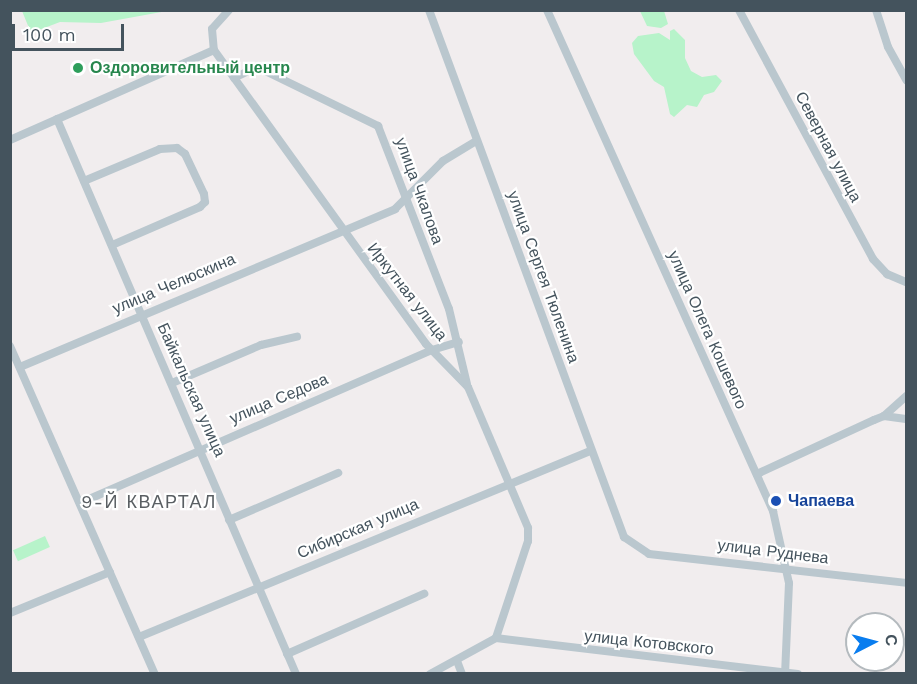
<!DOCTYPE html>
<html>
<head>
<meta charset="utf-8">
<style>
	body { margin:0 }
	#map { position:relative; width:917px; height:684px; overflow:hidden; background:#f1edee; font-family:"Work Sans",sans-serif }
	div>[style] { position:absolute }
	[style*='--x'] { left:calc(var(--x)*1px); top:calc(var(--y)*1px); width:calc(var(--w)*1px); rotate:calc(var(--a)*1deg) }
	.green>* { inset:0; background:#b7f3ca; transform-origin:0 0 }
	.minor>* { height:8px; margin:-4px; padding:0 4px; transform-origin:4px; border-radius:4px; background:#bac7ce }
	.dots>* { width:16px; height:16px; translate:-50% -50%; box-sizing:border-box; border:3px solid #fff; border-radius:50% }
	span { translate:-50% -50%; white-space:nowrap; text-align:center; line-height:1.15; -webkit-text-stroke:4.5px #fff; paint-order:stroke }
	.leisure-label { font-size:16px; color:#27864d; font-weight:700 }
	.left { translate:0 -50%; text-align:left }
	.street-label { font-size:16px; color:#44535d }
	.transit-label { font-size:16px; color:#164399; font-weight:700 }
	.neighbourhood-label { font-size:18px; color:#5a5f63; letter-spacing:1.5px }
	.frame { position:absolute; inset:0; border:12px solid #44535d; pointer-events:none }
	.north { position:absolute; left:845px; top:612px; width:60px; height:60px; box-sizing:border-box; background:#fff; border:2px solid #b4babe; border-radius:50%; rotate:84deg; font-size:16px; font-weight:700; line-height:24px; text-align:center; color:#44535d }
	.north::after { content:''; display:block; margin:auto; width:21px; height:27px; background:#097def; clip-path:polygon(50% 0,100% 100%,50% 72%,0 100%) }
	.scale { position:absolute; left:12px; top:24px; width:112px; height:27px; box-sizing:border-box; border:3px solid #44535d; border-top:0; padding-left:8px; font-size:18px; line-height:21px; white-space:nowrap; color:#44535d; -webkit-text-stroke:4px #fff; paint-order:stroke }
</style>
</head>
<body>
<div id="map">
	<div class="green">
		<div style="clip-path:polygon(22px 11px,167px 11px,101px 23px,60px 22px,31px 33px)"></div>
		<div style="clip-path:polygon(640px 11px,664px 11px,668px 24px,661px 28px,647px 26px)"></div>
		<div style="clip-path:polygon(674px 29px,685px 40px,685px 58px,691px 71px,702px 77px,716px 75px,722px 81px,714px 92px,704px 95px,697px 107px,687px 105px,674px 117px,670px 114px,664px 87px,654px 81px,634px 54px,632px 43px,638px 36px,659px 33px,670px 40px,670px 31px)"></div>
		<div style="left:45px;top:536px;width:12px;height:35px;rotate:66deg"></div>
	</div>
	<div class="minor">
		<div style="--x:229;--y:10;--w:25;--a:132"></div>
		<div style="--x:212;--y:29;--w:21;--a:85"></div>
		<div style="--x:214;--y:50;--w:362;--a:54.2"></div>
		<div style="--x:426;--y:344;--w:60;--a:45.7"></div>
		<div style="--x:468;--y:387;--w:153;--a:66.9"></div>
		<div style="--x:528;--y:528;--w:13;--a:90"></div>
		<div style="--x:528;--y:541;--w:102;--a:108.3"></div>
		<div style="--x:496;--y:638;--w:75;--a:151.4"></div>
		<div style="--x:429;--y:10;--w:562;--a:69.69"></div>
		<div style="--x:624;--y:537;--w:30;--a:34"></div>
		<div style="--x:649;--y:554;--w:259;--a:6.4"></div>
		<div style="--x:547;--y:10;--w:550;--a:65.72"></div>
		<div style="--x:773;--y:511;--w:74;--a:77.5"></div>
		<div style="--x:789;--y:583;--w:91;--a:92.5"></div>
		<div style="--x:739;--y:10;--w:283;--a:61.7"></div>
		<div style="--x:873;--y:259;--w:21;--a:47"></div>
		<div style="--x:887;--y:274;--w:21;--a:23"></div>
		<div style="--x:876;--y:10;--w:39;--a:72"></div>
		<div style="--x:888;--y:47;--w:38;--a:61"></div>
		<div style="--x:234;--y:78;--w:25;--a:-26"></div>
		<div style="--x:257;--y:67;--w:135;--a:26"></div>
		<div style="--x:378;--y:126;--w:196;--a:68.8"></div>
		<div style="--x:449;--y:309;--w:77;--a:76.5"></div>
		<div style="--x:57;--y:119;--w:604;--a:66.7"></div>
		<div style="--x:10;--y:140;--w:223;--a:-23.8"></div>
		<div style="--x:84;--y:181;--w:82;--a:-22.8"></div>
		<div style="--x:160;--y:149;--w:17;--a:-3"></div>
		<div style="--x:177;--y:148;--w:10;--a:37"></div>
		<div style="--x:185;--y:154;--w:44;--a:64.6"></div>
		<div style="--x:204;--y:194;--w:8;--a:83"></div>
		<div style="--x:205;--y:202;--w:7;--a:135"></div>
		<div style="--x:200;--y:207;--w:96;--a:156.6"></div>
		<div style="--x:10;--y:346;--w:359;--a:66.2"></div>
		<div style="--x:20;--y:367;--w:407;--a:-22.8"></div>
		<div style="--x:395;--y:209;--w:68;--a:-45"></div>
		<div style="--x:443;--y:161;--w:37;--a:-31"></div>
		<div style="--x:172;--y:383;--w:97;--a:-23.1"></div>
		<div style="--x:261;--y:345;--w:37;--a:-13"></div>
		<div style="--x:884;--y:416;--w:30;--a:-42"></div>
		<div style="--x:757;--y:474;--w:129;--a:-24.8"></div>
		<div style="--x:874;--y:420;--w:11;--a:-22"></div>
		<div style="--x:884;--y:416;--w:22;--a:8"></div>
		<div style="--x:80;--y:503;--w:384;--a:-23.5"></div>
		<div style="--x:432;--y:350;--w:28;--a:-17"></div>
		<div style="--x:229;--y:520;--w:119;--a:-23.3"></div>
		<div style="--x:10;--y:613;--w:108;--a:-22.3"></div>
		<div style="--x:139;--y:637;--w:488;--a:-22.4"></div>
		<div style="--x:496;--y:638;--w:304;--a:6.8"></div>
		<div style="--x:287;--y:654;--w:150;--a:-23.7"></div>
		<div style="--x:457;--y:661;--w:14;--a:69"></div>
	</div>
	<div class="dots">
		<div style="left:78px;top:68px;background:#2e9e5b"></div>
		<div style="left:776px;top:501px;background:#1a4fb4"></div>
	</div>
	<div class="leisure-label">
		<span class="left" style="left:90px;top:68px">Оздоровительный центр</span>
	</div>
	<div class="street-label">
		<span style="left:828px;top:147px;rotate:62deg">Северная улица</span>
		<span style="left:419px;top:191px;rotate:70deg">улица Чкалова</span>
		<span style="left:543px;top:277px;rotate:70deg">улица Сергея Тюленина</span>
		<span style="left:174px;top:284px;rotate:-23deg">улица Челюскина</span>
		<span style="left:407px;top:292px;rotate:52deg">Иркутная улица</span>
		<span style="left:707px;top:330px;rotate:66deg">улица Олега Кошевого</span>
		<span style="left:191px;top:390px;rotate:66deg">Байкальская улица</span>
		<span style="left:279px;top:399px;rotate:-23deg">улица Седова</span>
		<span style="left:358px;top:529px;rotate:-23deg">Сибирская улица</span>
		<span style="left:773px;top:552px;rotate:7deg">улица Руднева</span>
		<span style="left:649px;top:643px;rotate:6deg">улица Котовского</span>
	</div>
	<div class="transit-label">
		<span class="left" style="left:788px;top:501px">Чапаева</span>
	</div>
	<div class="neighbourhood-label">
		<span style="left:149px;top:502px">9-Й КВАРТАЛ</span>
	</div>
	<div class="frame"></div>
	<div class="north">С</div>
	<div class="scale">100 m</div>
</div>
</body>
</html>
